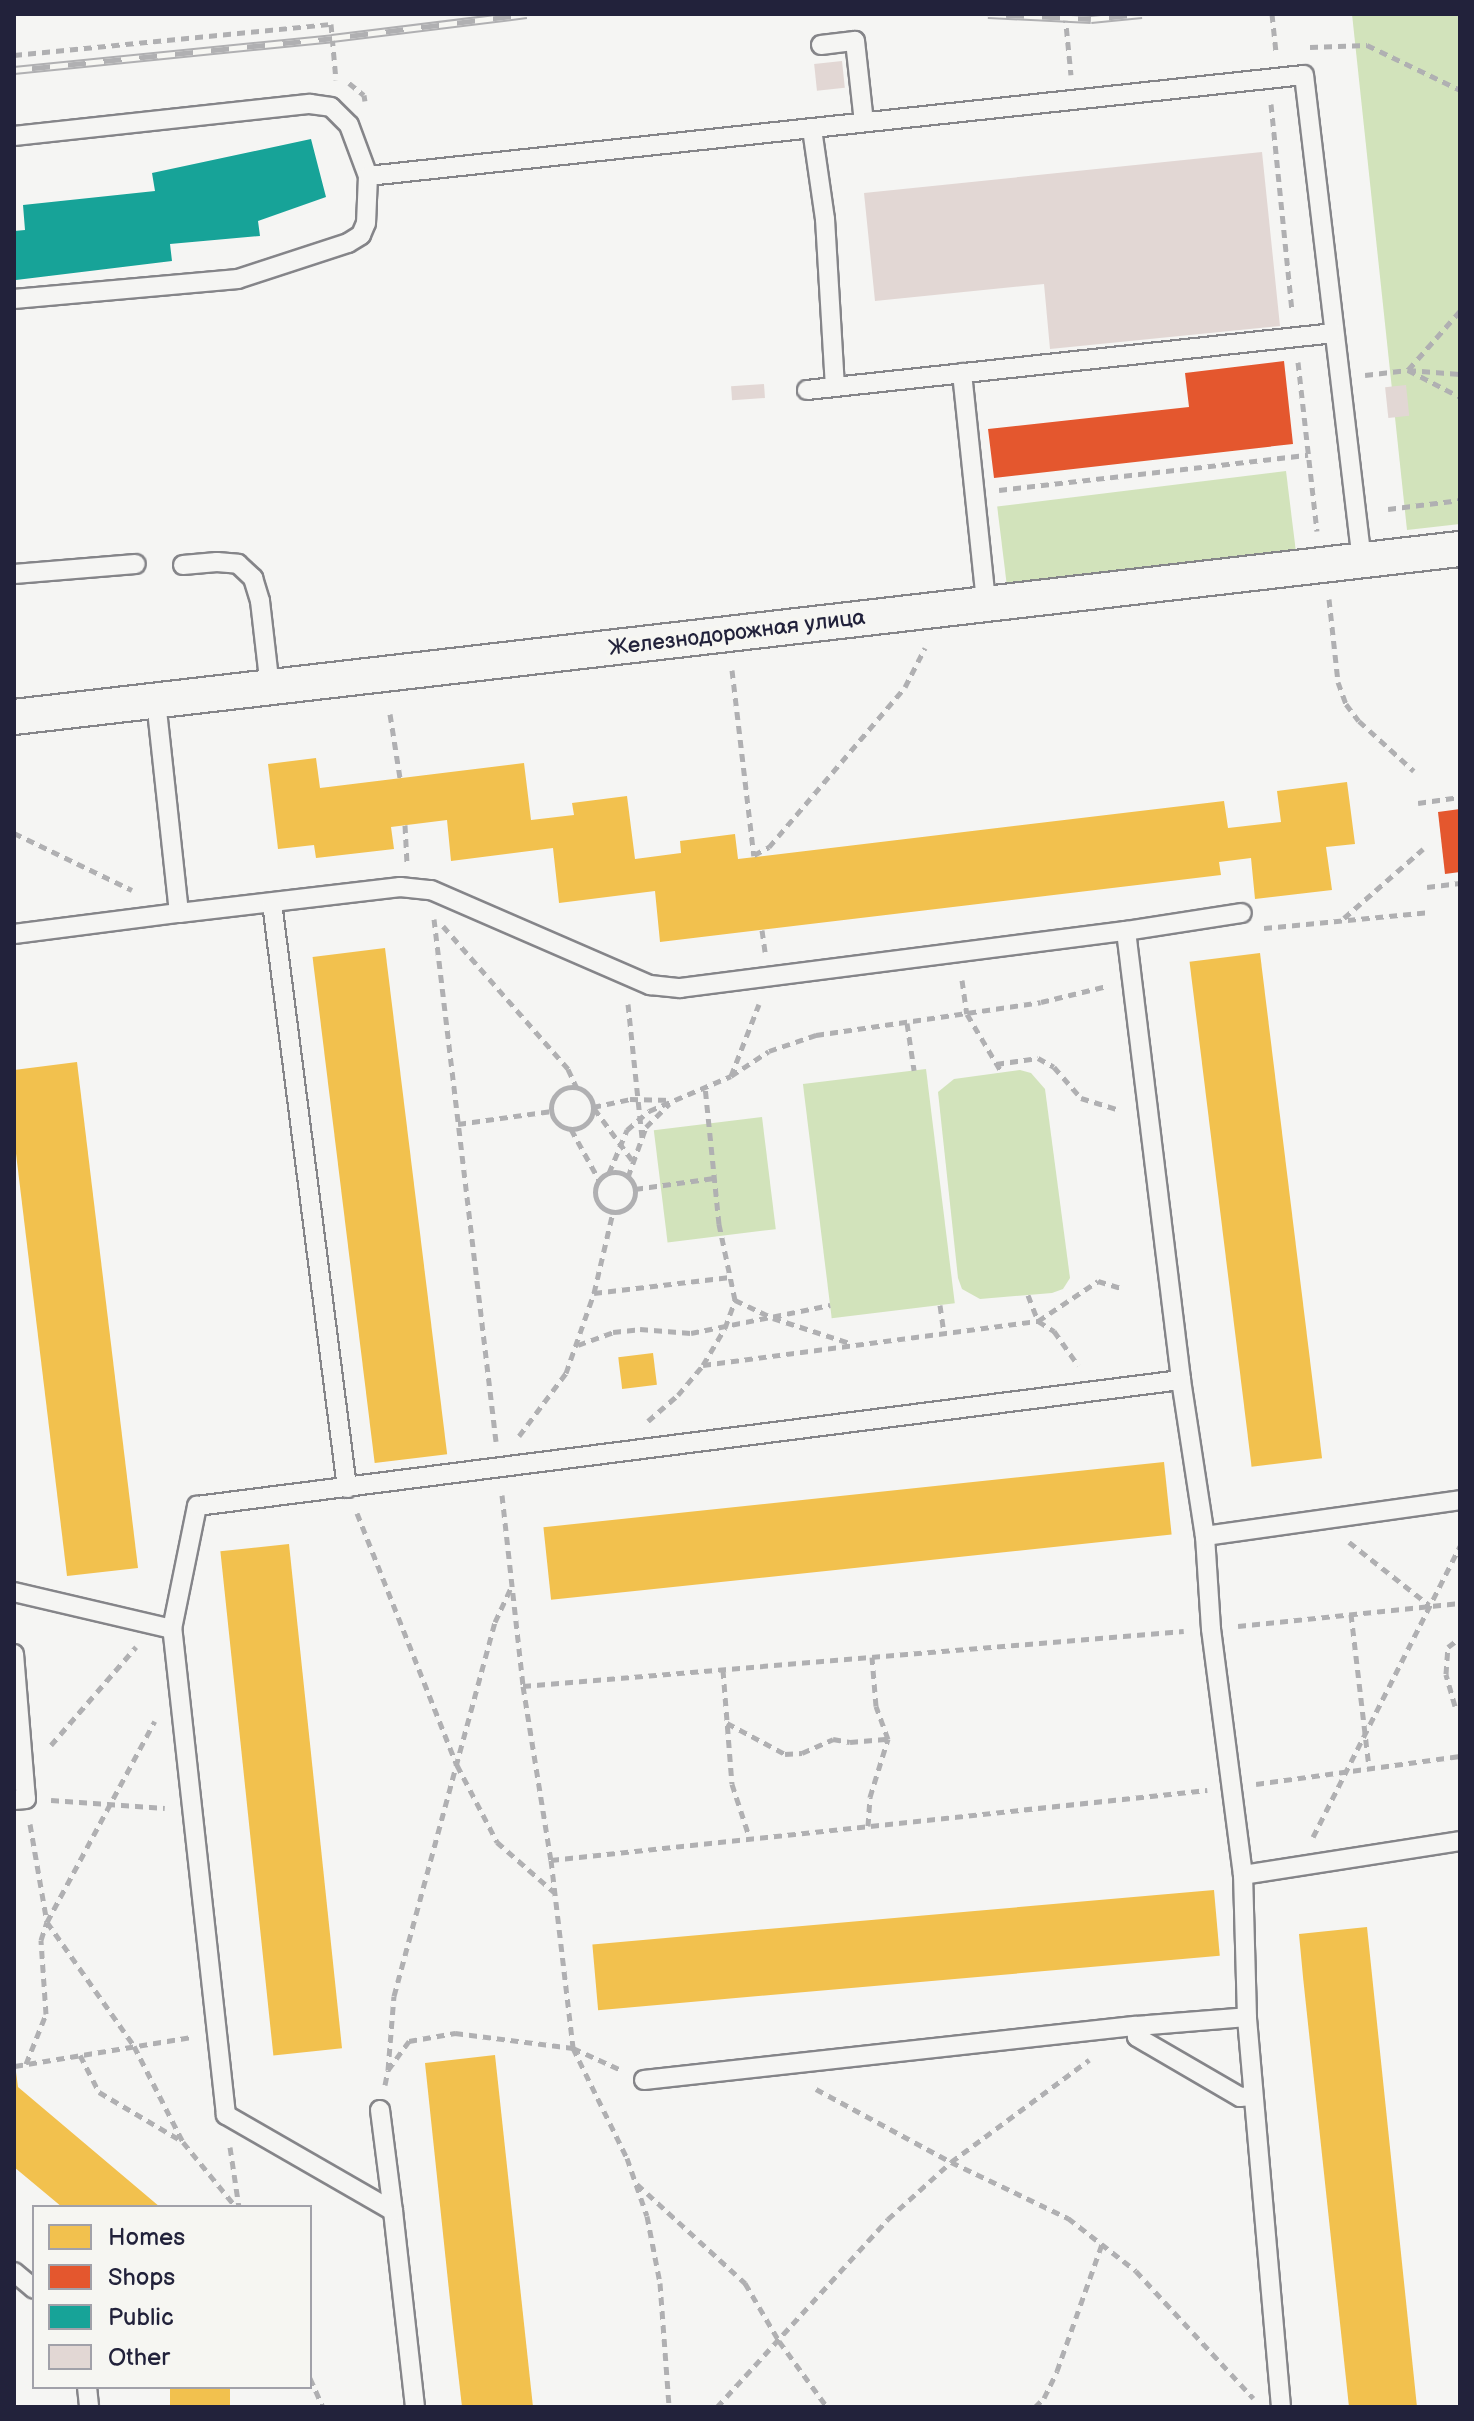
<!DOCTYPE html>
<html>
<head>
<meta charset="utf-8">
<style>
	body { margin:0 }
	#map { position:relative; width:1474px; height:2421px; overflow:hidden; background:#f5f5f3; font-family:"Balsamiq Sans",sans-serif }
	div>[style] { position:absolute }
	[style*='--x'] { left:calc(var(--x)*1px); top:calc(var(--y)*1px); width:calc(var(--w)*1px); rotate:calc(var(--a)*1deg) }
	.green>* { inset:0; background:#d2e3bb; transform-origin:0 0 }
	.homes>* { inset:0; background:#f2c14e; transform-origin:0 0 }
	.shops>* { inset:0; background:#e4572e }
	.public>* { inset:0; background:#17a398 }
	.building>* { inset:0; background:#e2d7d4; transform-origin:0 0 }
	.path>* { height:5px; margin-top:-2.5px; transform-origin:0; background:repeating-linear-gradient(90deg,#b0b0b2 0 8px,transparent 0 14px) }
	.path>.ring { margin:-2.5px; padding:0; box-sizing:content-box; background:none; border:5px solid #b0b0b2; border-radius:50% }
	.roads { filter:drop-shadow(2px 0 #858589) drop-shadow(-2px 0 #858589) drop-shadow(0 2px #858589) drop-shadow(0 -2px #858589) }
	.service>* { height:18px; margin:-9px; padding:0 9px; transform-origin:9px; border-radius:9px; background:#f5f5f3 }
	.minor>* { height:34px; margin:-17px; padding:0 17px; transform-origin:17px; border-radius:17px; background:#f5f5f3 }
	.rail>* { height:9px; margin-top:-4.5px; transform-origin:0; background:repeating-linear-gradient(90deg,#f6f6f2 0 18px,#b0b0b2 0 36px); box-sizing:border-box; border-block:2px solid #b0b0b2 }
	span { translate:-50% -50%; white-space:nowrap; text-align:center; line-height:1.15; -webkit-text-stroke:8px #f6f6f2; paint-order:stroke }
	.street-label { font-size:22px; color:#22223b }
	.frame { position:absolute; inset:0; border:16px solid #22223b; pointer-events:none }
	.legend { position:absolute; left:32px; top:2205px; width:280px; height:184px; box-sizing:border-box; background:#f6f6f2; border:2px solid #a1a1a9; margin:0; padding:10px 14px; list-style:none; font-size:24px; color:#22223b }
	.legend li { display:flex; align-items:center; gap:16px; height:40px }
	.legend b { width:40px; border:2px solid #a1a1a9 }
</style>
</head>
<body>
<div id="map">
	<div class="green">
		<div style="clip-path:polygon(1352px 14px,1460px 14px,1460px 524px,1407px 530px)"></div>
		<div style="left:1286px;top:471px;width:84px;height:291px;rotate:83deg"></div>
		<div style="left:926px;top:1069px;width:236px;height:124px;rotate:83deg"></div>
		<div style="clip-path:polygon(1020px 1070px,1031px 1073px,1045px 1089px,1070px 1278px,1063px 1289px,1052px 1293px,980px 1299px,962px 1289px,958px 1278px,938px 1092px,954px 1079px)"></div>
		<div style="left:762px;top:1117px;width:113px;height:109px;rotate:83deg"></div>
	</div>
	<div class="homes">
		<div style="clip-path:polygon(316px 758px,320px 788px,524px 763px,531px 820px,574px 815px,572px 803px,627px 796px,635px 859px,681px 853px,680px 841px,735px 834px,738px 859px,1224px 801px,1228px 828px,1281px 822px,1277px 791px,1347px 782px,1355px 844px,1326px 847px,1332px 890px,1255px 899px,1251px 858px,1219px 862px,1221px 875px,660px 942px,655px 891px,559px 903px,553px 848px,451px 861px,447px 820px,391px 827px,394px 849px,316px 858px,314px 845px,278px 849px,268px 764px)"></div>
		<div style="left:385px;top:948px;width:510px;height:73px;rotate:83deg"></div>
		<div style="left:1260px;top:953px;width:509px;height:71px;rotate:83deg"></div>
		<div style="clip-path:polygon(77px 1062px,138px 1568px,67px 1576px,14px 1137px,14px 1070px)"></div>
		<div style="left:653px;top:1353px;width:32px;height:35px;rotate:83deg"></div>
		<div style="left:1164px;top:1462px;width:73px;height:624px;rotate:84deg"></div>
		<div style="left:289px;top:1544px;width:507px;height:69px;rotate:84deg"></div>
		<div style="left:1214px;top:1890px;width:66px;height:624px;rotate:85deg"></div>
		<div style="clip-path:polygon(1367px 1927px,1417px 2407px,1349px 2407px,1303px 1977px,1299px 1934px)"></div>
		<div style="clip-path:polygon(495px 2055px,533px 2407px,462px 2407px,452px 2319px,425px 2063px)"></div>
		<div style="clip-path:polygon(16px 2072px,18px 2087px,160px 2207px,62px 2207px,14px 2167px)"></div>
		<div style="left:170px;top:2387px;width:60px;height:20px"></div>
	</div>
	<div class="shops">
		<div style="clip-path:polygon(1284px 361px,1293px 444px,994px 478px,988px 429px,1189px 407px,1185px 373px)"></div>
		<div style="clip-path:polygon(1460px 809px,1460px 872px,1445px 874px,1438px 812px)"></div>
	</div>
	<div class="public">
		<div style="clip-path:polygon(311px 139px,326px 197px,258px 221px,260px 236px,170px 244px,172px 261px,16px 280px,14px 231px,25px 230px,23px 205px,155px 191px,152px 173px)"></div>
	</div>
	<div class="building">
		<div style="left:842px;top:61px;width:27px;height:28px;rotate:84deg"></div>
		<div style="clip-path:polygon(1262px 152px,1280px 326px,1050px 349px,1044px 284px,875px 301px,864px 193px)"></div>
		<div style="left:764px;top:384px;width:14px;height:33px;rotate:86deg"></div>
		<div style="left:1406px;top:385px;width:31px;height:21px;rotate:84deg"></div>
	</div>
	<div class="path">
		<div style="--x:1065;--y:14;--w:61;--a:84.4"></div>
		<div style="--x:1272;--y:14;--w:39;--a:84"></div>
		<div style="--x:1310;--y:47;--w:57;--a:-2"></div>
		<div style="--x:1367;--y:45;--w:103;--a:25.8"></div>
		<div style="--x:14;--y:55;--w:319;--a:-5.6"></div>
		<div style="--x:331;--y:24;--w:56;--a:84.9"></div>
		<div style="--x:349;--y:83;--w:19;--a:39"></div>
		<div style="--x:364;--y:95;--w:6;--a:81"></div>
		<div style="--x:1271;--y:104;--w:209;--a:84.2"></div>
		<div style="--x:1460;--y:311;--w:79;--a:131.4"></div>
		<div style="--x:1408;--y:370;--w:59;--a:27.4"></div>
		<div style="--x:1298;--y:362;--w:170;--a:83.6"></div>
		<div style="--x:1365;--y:375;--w:43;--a:-6.6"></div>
		<div style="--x:1408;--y:370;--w:52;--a:4.4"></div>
		<div style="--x:999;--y:490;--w:311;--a:-6.5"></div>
		<div style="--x:1388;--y:509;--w:73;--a:-7.1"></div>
		<div style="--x:1329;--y:599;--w:83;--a:83.8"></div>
		<div style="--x:1338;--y:682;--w:23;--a:70"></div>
		<div style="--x:1346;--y:704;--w:21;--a:53"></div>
		<div style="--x:1359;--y:721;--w:74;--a:42.3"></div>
		<div style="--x:732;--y:670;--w:187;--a:83.3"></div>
		<div style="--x:390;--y:714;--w:65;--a:81.1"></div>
		<div style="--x:1418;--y:803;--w:42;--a:-8.1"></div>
		<div style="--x:405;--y:825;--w:38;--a:87"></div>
		<div style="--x:14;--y:833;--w:131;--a:25.8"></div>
		<div style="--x:754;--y:855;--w:17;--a:-28"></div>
		<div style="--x:769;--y:847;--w:210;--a:-49.6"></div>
		<div style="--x:905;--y:687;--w:44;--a:-62.9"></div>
		<div style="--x:1427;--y:887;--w:33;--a:-7"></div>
		<div style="--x:1344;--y:918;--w:105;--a:-41.1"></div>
		<div style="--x:434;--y:919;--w:526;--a:83.23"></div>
		<div style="--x:443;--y:926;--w:190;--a:48.8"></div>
		<div style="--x:568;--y:1069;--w:21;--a:65"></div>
		<div style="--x:1264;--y:928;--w:167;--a:-5.5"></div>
		<div style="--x:762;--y:930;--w:22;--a:82"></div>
		<div style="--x:962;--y:980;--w:34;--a:82"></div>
		<div style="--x:967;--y:1014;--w:69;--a:59.3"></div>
		<div style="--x:628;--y:1004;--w:135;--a:84"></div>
		<div style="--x:907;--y:1023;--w:48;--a:81.5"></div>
		<div style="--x:996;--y:1064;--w:42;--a:-8.1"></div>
		<div style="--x:1038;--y:1058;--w:18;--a:29"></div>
		<div style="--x:1054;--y:1067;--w:41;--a:48.9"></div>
		<div style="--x:1081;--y:1098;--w:41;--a:17.1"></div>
		<div style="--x:731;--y:1076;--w:77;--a:-68.7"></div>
		<div class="ring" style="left:551px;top:1087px;width:37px;height:37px"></div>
		<div style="--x:458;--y:1124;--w:95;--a:-7.9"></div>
		<div style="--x:571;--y:1129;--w:58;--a:61.2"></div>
		<div style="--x:632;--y:1160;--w:66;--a:-126.3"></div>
		<div style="--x:593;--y:1107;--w:38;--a:-12"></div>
		<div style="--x:630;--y:1099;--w:42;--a:1.4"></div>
		<div class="ring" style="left:595px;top:1172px;width:35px;height:35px"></div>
		<div style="--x:609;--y:1173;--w:47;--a:-67.3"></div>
		<div style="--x:627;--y:1130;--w:29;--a:-41"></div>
		<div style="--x:649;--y:1111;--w:89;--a:-23.1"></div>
		<div style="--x:731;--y:1076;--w:45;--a:-33.3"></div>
		<div style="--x:769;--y:1051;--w:50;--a:-18.8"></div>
		<div style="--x:816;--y:1035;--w:227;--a:-8.3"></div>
		<div style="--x:1041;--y:1002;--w:68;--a:-13.6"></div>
		<div style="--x:628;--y:1177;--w:53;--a:-70.2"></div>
		<div style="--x:646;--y:1127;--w:33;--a:-45"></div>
		<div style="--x:635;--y:1189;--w:80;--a:-7.9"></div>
		<div style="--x:594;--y:1293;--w:137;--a:-6.7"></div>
		<div style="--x:1028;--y:1295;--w:28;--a:69"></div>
		<div style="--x:1038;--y:1321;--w:72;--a:-33.7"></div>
		<div style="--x:1098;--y:1281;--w:27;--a:17"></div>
		<div style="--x:735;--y:1300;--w:42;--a:25.3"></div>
		<div style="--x:773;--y:1318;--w:81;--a:18"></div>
		<div style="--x:940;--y:1305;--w:28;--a:82"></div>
		<div style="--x:578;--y:1345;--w:37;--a:-20"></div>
		<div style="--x:613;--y:1332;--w:27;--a:-6"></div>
		<div style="--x:640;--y:1329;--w:51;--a:4.5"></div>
		<div style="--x:691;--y:1333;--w:142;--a:-11.4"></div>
		<div style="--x:703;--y:1365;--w:338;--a:-7.5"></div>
		<div style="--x:1038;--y:1321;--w:19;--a:32"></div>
		<div style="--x:1054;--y:1331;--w:42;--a:54.8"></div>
		<div style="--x:648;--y:1421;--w:40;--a:-41"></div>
		<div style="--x:678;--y:1395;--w:39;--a:-50"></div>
		<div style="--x:703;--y:1365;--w:43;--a:-59.3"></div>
		<div style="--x:725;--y:1328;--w:30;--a:-70"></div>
		<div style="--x:735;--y:1300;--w:78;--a:-101.9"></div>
		<div style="--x:719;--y:1224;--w:138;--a:-95.8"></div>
		<div style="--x:519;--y:1436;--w:79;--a:-53.3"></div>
		<div style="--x:566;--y:1373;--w:85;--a:-70.7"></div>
		<div style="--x:594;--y:1293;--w:83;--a:-76.8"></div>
		<div style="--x:502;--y:1495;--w:192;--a:83.7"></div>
		<div style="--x:523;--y:1686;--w:176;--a:80.9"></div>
		<div style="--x:551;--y:1860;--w:189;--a:83.3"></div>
		<div style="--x:573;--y:2048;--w:123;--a:63.9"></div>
		<div style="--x:627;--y:2158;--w:61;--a:71"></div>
		<div style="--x:647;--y:2216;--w:68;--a:79"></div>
		<div style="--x:660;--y:2283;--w:124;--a:85.8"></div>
		<div style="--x:357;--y:1513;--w:271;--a:68.4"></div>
		<div style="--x:457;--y:1765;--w:87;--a:62.5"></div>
		<div style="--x:497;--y:1842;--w:76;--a:41.3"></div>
		<div style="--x:1349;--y:1542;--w:102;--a:38.2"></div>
		<div style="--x:1351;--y:1614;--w:155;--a:83.3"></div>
		<div style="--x:1238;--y:1626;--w:223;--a:-5.9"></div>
		<div style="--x:723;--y:1670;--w:114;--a:85.5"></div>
		<div style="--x:732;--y:1784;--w:58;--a:71.9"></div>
		<div style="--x:523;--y:1686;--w:663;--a:-4.76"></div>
		<div style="--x:1455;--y:1706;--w:33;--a:-106"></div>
		<div style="--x:1446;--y:1674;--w:27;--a:-86"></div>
		<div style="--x:1448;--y:1647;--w:15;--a:-37"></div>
		<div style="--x:727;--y:1723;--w:66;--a:28.1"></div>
		<div style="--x:785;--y:1754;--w:17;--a:-3"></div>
		<div style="--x:802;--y:1753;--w:34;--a:-24"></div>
		<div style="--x:833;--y:1739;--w:17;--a:10"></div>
		<div style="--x:850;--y:1742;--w:38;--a:-5"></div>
		<div style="--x:51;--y:1745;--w:130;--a:-49.1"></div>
		<div style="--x:1256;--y:1784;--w:206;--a:-7.8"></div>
		<div style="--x:51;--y:1800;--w:114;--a:4"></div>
		<div style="--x:30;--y:1824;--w:99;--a:80.2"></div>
		<div style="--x:47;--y:1922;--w:151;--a:54.9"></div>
		<div style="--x:134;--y:2046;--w:108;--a:63"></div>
		<div style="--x:183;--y:2142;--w:84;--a:50.8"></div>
		<div style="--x:868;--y:1826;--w:29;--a:-86"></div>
		<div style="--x:870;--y:1797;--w:61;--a:-72.8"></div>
		<div style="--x:888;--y:1739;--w:35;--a:-110"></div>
		<div style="--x:876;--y:1706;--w:49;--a:-94.7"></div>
		<div style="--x:1313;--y:1837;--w:326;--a:-63.2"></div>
		<div style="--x:551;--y:1860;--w:660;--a:-6.09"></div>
		<div style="--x:80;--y:2055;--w:42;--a:62.8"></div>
		<div style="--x:99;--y:2092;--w:96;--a:30.6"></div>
		<div style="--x:26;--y:2064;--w:54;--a:-68.2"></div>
		<div style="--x:46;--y:2014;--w:74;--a:-93.9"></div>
		<div style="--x:41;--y:1940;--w:19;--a:-72"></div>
		<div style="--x:47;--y:1922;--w:228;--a:-61.8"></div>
		<div style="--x:15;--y:2066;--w:179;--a:-9.3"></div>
		<div style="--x:388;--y:2070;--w:74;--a:-85.4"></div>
		<div style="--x:394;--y:1996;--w:387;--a:-74.9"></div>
		<div style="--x:495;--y:1622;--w:38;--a:-65"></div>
		<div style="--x:385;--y:2085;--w:15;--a:-79"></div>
		<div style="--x:388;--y:2070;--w:36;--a:-54"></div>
		<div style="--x:409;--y:2041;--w:47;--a:-9.9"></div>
		<div style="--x:455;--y:2033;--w:119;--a:7.2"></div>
		<div style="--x:573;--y:2048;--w:53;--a:24.6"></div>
		<div style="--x:816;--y:2089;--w:153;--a:28.4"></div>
		<div style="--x:951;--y:2162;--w:130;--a:25.6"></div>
		<div style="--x:1068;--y:2218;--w:86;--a:37.9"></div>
		<div style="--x:1136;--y:2271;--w:173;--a:47.3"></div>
		<div style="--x:230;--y:2147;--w:61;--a:81.5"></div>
		<div style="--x:637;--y:2184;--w:147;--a:42.5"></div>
		<div style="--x:745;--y:2283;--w:67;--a:59.6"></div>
		<div style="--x:779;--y:2341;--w:82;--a:54"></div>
		<div style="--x:310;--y:2378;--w:32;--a:66"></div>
		<div style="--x:717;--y:2407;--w:254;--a:-47.7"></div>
		<div style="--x:888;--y:2219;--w:85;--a:-42.1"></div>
		<div style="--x:951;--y:2162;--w:172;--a:-36.5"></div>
		<div style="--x:1035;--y:2407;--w:13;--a:-45"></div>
		<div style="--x:1044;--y:2398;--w:30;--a:-64"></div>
		<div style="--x:1057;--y:2371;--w:135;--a:-70.5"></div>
	</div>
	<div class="roads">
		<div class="service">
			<div style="--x:821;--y:45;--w:34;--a:-7"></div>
			<div style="--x:855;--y:41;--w:81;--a:83.7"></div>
			<div style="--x:812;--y:129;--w:91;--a:81.8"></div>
			<div style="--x:825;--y:219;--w:168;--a:86.6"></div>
			<div style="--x:14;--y:136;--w:298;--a:-6.2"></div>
			<div style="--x:310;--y:104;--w:21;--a:8"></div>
			<div style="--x:331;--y:107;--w:25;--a:45"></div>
			<div style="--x:349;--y:125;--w:54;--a:69.6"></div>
			<div style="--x:368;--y:176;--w:47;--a:92.4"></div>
			<div style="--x:366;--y:223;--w:13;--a:113"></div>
			<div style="--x:361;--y:235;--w:15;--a:148"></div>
			<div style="--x:348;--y:243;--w:116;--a:161.9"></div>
			<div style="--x:238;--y:279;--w:225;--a:174.9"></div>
			<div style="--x:368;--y:176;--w:941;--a:-6.16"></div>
			<div style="--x:1304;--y:75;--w:488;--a:83.2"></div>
			<div style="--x:962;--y:373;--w:231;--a:84"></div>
			<div style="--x:807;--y:390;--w:530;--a:-6.17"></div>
			<div style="--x:183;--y:565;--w:34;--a:-5"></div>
			<div style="--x:217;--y:562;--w:21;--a:5"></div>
			<div style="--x:238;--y:564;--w:21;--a:43"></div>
			<div style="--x:253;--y:578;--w:24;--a:73"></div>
			<div style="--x:260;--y:601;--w:88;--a:83.4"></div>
			<div style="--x:14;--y:574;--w:122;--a:-4.7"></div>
			<div style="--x:156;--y:701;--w:213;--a:83.8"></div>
			<div style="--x:179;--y:913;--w:223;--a:-6.7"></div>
			<div style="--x:400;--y:887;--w:31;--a:6"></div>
			<div style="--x:431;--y:890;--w:239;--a:23.5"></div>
			<div style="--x:650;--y:985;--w:30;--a:6"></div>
			<div style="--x:680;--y:988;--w:450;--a:-7.3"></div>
			<div style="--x:1126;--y:931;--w:452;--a:83"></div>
			<div style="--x:272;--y:903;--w:590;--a:82.69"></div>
			<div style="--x:1126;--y:931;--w:117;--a:-8.8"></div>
			<div style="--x:14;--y:934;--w:166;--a:-7.3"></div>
			<div style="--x:1205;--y:1536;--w:93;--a:86.3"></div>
			<div style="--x:1211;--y:1629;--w:248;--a:82.6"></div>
			<div style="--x:14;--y:1592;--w:162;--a:13.2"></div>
			<div style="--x:14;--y:1654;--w:145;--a:85.3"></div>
			<div style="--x:26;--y:1799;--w:12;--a:175"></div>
			<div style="--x:1136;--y:2026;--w:11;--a:85"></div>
			<div style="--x:1137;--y:2037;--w:119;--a:30.2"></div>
			<div style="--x:1240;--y:2097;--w:13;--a:-4"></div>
			<div style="--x:644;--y:2080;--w:495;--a:-6.3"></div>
			<div style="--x:1136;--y:2026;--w:111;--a:-4.6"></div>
			<div style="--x:380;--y:2110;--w:102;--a:82.7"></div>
			<div style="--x:14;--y:2272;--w:26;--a:40"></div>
			<div style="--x:87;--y:2387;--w:20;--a:84"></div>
			<div style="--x:415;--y:2407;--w:197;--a:-96.4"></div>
			<div style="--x:393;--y:2211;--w:193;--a:-150.1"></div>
			<div style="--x:226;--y:2115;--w:489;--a:-96.3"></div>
			<div style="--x:172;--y:1629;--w:126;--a:-78.5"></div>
			<div style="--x:197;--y:1506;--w:992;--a:-7.3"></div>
			<div style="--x:1181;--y:1380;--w:158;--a:81.3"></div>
			<div style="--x:1205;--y:1536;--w:258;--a:-8"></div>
			<div style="--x:1281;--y:2407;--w:391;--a:-95"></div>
			<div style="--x:1247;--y:2017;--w:142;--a:-91.6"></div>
			<div style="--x:1243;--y:1875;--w:220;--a:-8.9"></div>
		</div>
		<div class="minor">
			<div style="--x:14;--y:717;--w:1456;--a:-6.63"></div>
		</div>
	</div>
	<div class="rail">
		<div style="--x:988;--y:14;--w:103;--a:2.8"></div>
		<div style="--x:1091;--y:19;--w:51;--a:-5.6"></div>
		<div style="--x:14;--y:70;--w:320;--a:-5.7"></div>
		<div style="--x:332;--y:38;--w:196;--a:-7"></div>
	</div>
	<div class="street-label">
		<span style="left:737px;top:633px;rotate:-7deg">Железнодорожная улица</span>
	</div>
	<div class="frame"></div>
	<ul class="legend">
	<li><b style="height:22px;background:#f2c14e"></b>Homes</li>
	<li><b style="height:22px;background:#e4572e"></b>Shops</li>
	<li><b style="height:22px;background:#17a398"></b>Public</li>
	<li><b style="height:22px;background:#e2d7d4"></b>Other</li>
	</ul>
</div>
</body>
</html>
